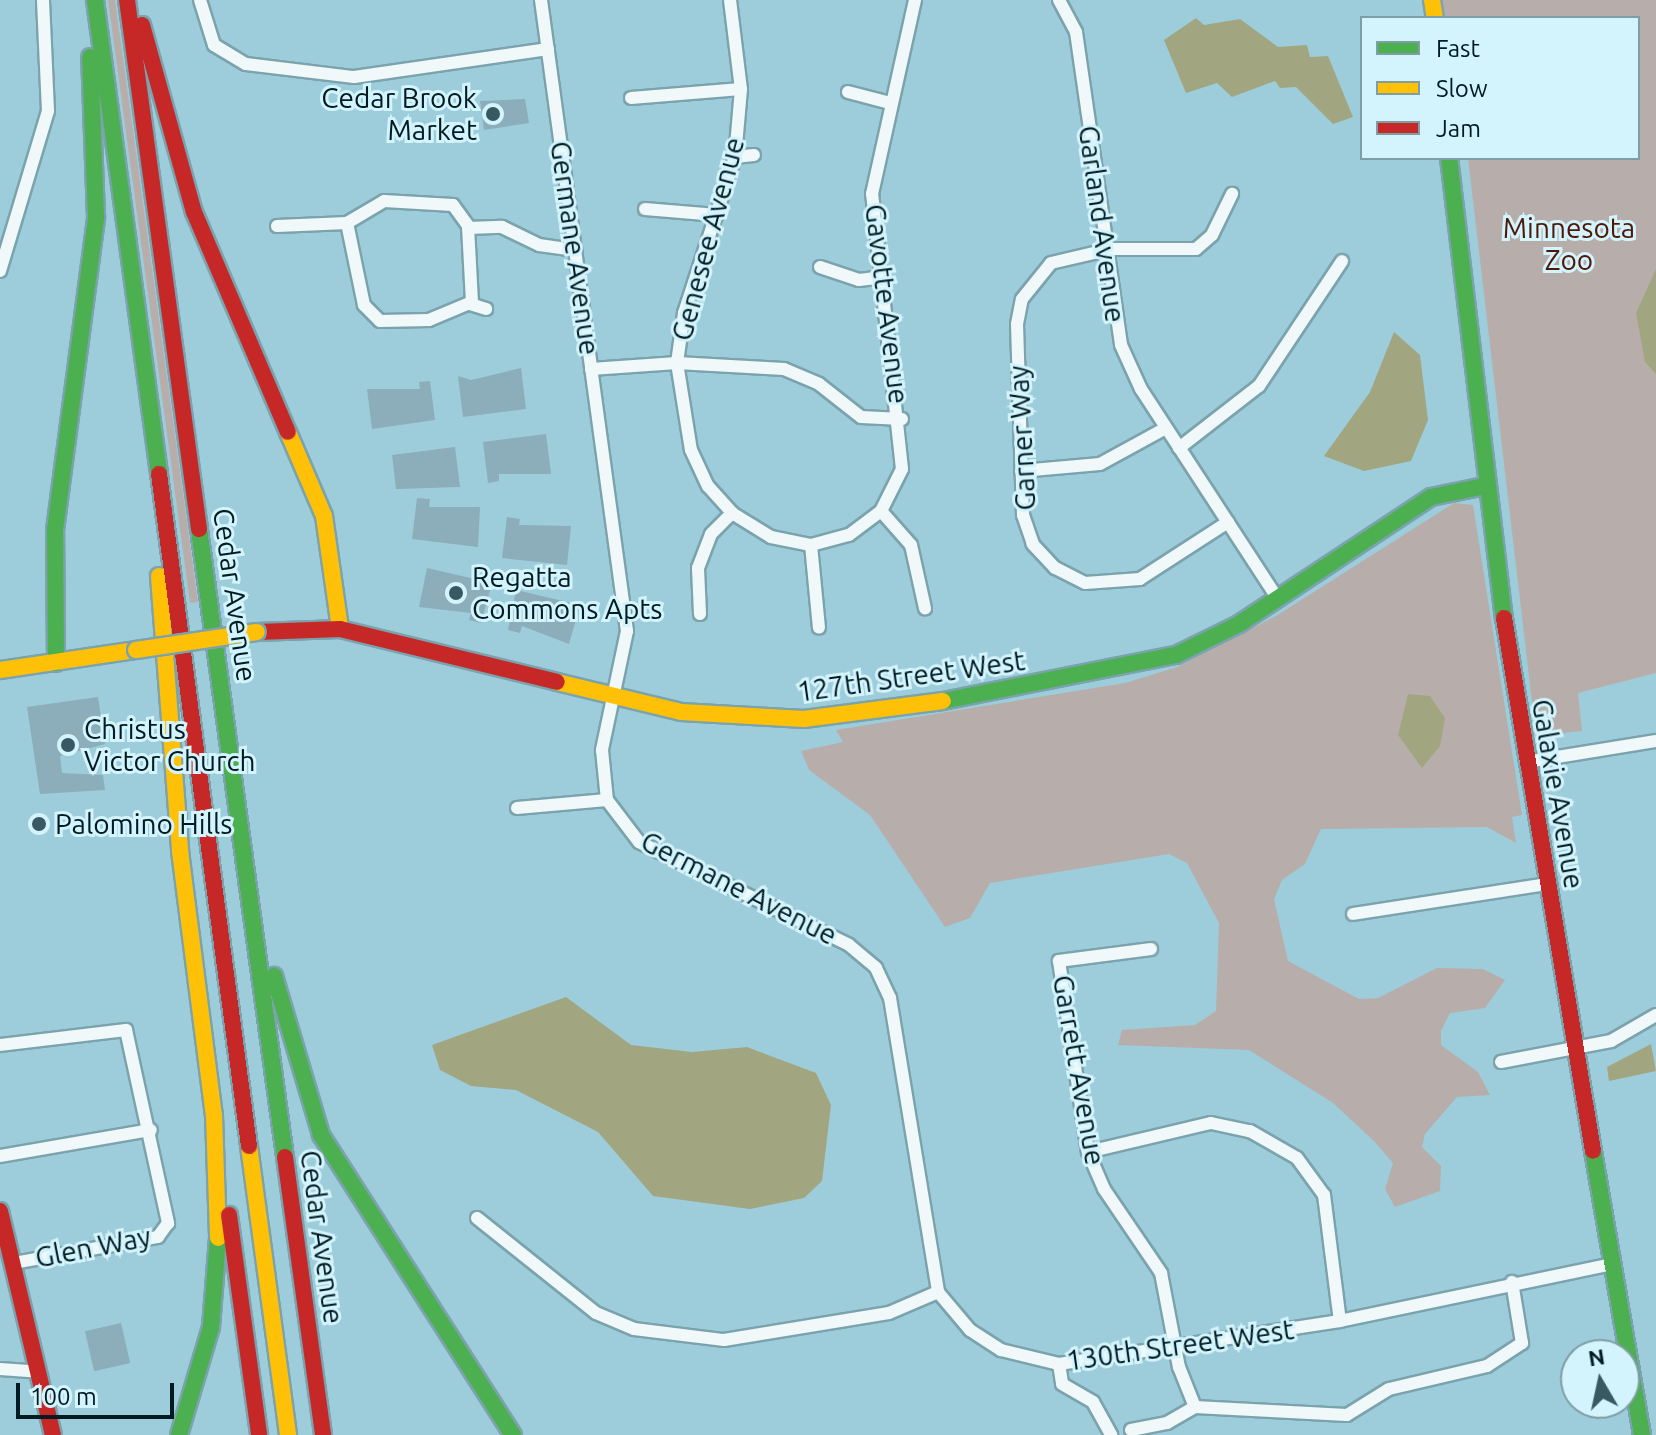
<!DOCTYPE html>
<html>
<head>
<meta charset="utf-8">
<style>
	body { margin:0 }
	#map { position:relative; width:1656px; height:1435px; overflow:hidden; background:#9dcdda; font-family:Ubuntu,sans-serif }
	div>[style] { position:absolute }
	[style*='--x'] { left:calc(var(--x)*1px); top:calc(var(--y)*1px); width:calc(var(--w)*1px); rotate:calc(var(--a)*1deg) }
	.green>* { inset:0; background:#b7aeab }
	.water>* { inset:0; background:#a1a680 }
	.building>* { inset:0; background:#8cadba; transform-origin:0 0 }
	.roads { filter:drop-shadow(2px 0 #7ba3ad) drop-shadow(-2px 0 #7ba3ad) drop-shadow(0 2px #7ba3ad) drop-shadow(0 -2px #7ba3ad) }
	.street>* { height:12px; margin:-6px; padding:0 6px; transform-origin:6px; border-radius:6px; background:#f0f8f9 }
	.fast>* { height:16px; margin:-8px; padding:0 8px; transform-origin:8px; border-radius:8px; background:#4caf50 }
	.slow>* { height:16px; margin:-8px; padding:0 8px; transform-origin:8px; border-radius:8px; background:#ffc107 }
	.jam>* { height:16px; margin:-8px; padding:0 8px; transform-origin:8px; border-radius:8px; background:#c62828 }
	.bridges { filter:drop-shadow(2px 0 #7ba3ad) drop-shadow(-2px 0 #7ba3ad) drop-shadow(0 2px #7ba3ad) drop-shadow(0 -2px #7ba3ad) }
	.slow-bridge>* { height:16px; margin:-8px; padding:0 8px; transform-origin:8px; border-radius:8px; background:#ffc107 }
	.dots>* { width:22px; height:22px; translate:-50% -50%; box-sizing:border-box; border:4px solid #d3f4fd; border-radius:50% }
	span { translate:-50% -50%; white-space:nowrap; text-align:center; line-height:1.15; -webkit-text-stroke:6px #d3f4fd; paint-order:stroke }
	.poi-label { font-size:28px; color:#001b21 }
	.right { translate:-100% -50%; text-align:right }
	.left { translate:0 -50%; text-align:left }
	.street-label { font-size:28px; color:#001b21 }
	.park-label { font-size:28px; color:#4f1706 }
	.legend { position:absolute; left:1360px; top:16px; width:280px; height:144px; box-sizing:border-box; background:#d3f4fd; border:2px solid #7f9da5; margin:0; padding:10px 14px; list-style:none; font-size:24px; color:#001b21 }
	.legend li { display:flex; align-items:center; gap:16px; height:40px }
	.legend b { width:40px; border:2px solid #7f9da5 }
	.north { position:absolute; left:1560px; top:1339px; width:80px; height:80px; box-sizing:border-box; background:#d3f4fd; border:2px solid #7f9da5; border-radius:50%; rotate:351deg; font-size:22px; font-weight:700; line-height:32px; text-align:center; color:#001b21 }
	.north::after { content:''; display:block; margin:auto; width:28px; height:36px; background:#375962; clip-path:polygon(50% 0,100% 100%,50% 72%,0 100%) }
	.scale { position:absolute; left:16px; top:1383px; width:158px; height:36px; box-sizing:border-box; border:4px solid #001b21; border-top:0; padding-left:10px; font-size:24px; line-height:28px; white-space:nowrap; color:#001b21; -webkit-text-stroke:6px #d3f4fd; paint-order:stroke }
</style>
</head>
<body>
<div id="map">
	<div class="green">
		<div style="clip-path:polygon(108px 0,115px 0,198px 602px,190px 603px)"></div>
		<div style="clip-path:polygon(1441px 0,1656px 0,1656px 673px,1578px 693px,1582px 731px,1536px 736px,1468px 158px,1638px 158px,1638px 18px,1444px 18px)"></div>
		<div style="clip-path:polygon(1454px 503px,1473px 505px,1522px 815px,1512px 817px,1516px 843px,1487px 827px,1321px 829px,1305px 864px,1282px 880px,1274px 899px,1288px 961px,1359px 999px,1378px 998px,1437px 968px,1483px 969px,1505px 980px,1485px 1008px,1450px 1013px,1441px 1031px,1441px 1045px,1478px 1072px,1490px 1095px,1457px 1097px,1425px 1134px,1422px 1147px,1441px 1166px,1440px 1191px,1395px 1207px,1385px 1189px,1393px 1163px,1375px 1142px,1333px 1103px,1249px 1050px,1118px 1045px,1122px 1030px,1195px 1025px,1216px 1011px,1219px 923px,1187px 863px,1169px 854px,990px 883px,970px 918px,945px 927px,870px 815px,809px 770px,801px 751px,843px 742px,836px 730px,1125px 683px,1177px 667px,1276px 616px)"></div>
	</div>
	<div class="water">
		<div style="clip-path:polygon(1196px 18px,1204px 25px,1240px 19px,1278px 47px,1307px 45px,1310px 57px,1328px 56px,1353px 117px,1333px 124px,1296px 87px,1280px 88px,1275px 81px,1232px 97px,1217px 83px,1186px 93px,1164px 40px)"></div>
		<div style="clip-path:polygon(1656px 269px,1656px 374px,1645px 362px,1636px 313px)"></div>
		<div style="clip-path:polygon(1394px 332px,1420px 355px,1428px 420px,1411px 461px,1364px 471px,1324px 456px,1370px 392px)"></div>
		<div style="clip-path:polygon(1408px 694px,1430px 696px,1445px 718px,1440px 746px,1422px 768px,1398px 735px)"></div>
		<div style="clip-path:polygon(566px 997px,631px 1045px,692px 1052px,747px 1047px,816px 1073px,831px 1105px,822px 1181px,804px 1198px,750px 1209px,653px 1196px,598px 1132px,516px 1090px,471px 1086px,440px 1070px,432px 1045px)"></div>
		<div style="clip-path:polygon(1651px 1044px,1656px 1071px,1609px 1081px,1607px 1067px)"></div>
	</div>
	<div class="building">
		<div style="clip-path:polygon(525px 99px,529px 123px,484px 130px,480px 101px)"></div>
		<div style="clip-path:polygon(521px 368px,526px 409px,463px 417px,458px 376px,471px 380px)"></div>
		<div style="clip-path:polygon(430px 381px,435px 420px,372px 429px,367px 389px,420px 389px,419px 382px)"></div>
		<div style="clip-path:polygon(546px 434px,551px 474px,499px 474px,499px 481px,488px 483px,483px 442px)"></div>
		<div style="clip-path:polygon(455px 447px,460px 487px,396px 489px,392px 455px)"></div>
		<div style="clip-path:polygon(417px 498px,430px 499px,429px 507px,480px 507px,478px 547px,412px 539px)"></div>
		<div style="clip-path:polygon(507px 517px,520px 519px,519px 525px,571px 526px,567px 565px,502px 558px)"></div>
		<div style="clip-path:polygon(427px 568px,492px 583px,481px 623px,469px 620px,471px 613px,419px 607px)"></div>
		<div style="clip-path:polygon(516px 590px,580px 605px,569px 644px,522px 626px,520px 633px,508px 630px)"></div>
		<div style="clip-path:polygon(98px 697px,105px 744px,60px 756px,62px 773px,103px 775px,105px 790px,40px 794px,27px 707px)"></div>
		<div style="left:121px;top:1323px;width:41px;height:37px;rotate:77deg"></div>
	</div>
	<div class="roads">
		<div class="street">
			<div style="--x:200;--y:0;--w:47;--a:72.7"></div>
			<div style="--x:214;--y:45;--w:37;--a:31"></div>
			<div style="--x:246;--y:64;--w:109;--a:6.9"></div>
			<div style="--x:354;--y:77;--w:196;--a:-8.2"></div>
			<div style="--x:541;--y:0;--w:637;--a:82.24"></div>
			<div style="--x:627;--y:631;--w:122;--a:101.9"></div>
			<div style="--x:602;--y:750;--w:50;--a:84.3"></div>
			<div style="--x:607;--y:800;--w:53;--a:52.7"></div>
			<div style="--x:639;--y:842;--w:234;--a:26.1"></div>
			<div style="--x:849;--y:945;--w:35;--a:40"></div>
			<div style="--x:876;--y:968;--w:33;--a:65"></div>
			<div style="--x:890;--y:998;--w:298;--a:80.7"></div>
			<div style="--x:730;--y:0;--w:90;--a:83"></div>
			<div style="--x:741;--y:89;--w:68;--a:95"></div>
			<div style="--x:735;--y:157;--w:164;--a:108.1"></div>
			<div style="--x:684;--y:313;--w:50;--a:98"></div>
			<div style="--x:677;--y:363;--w:88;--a:80.9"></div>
			<div style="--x:691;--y:450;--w:40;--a:65"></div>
			<div style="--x:708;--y:486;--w:36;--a:48"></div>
			<div style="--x:732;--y:513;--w:46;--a:31.6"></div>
			<div style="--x:771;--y:537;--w:41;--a:11.3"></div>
			<div style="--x:811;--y:545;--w:39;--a:-15"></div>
			<div style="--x:849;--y:535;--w:40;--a:-37"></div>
			<div style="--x:881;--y:511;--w:47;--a:-63.4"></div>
			<div style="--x:902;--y:469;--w:277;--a:-96.2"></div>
			<div style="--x:872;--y:194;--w:199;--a:-77.5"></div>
			<div style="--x:1059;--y:0;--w:36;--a:62"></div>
			<div style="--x:1076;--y:32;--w:316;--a:81.8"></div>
			<div style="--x:1121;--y:345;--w:48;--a:65.6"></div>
			<div style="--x:1141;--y:389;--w:251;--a:56.9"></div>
			<div style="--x:848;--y:92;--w:43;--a:14.7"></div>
			<div style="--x:631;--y:98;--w:110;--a:-4.7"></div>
			<div style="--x:735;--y:157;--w:19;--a:-6"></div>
			<div style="--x:645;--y:209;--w:72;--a:4.8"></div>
			<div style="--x:277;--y:226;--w:70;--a:-2.5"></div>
			<div style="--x:347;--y:223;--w:43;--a:-30.7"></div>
			<div style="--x:384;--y:201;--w:69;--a:3.3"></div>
			<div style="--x:453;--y:205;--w:26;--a:54"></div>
			<div style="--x:468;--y:226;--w:76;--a:87"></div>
			<div style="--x:472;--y:302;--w:47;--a:157.3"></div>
			<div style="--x:429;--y:320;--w:49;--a:178.8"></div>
			<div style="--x:380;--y:321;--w:23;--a:-135"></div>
			<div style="--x:364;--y:305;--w:84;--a:-101.7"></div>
			<div style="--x:468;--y:228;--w:34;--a:-2"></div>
			<div style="--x:502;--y:227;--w:41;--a:25.9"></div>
			<div style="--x:539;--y:245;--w:37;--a:8"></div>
			<div style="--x:820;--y:267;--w:41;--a:18.4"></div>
			<div style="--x:859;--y:280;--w:23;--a:-7"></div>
			<div style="--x:0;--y:271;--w:167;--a:-73.3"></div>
			<div style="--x:48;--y:111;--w:111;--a:-92.6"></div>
			<div style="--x:470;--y:304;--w:17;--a:17"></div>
			<div style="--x:591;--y:369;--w:86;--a:-4"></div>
			<div style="--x:677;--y:363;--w:107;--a:3.2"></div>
			<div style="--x:784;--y:369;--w:38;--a:23"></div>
			<div style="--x:819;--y:384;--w:53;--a:38.2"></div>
			<div style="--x:861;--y:417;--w:41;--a:2.8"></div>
			<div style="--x:1179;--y:448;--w:101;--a:-37.8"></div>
			<div style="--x:1259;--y:386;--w:150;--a:-56.4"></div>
			<div style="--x:1021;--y:471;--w:79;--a:-5.1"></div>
			<div style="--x:1100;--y:464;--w:75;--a:-28.6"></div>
			<div style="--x:881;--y:511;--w:45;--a:48.6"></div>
			<div style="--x:911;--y:545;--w:65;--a:77.5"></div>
			<div style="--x:1228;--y:522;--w:105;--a:147.1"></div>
			<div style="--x:1140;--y:579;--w:55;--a:175.8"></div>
			<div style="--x:1085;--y:583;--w:34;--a:-153"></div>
			<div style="--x:1055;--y:568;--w:33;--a:-133"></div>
			<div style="--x:1033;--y:544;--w:31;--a:-109"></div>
			<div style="--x:1023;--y:515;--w:191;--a:-91.8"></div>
			<div style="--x:1017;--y:324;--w:25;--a:-79"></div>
			<div style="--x:1022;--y:299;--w:46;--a:-51.1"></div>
			<div style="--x:1051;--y:263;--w:62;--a:-13.1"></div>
			<div style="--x:1111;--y:249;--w:85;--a:0"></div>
			<div style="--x:1196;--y:249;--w:21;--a:-41"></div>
			<div style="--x:1212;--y:235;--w:46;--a:-64"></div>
			<div style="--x:811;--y:545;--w:83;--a:84.5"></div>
			<div style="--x:700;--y:614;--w:46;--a:-92.5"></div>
			<div style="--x:698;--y:568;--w:36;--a:-69"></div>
			<div style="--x:711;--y:534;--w:30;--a:-45"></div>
			<div style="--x:1526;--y:762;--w:132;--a:-9.2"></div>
			<div style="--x:517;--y:808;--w:90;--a:-5.1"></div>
			<div style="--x:1353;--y:914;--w:196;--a:-8.8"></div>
			<div style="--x:1151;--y:949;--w:93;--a:172.6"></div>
			<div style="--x:1059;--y:961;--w:193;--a:81.4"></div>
			<div style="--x:1088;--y:1152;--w:40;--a:66.6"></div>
			<div style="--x:1104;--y:1189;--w:102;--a:55.8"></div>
			<div style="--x:1161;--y:1273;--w:96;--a:79.2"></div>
			<div style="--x:1179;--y:1367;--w:43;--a:68.2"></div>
			<div style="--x:0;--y:1045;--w:127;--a:-6.8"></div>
			<div style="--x:126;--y:1030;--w:198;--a:77.7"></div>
			<div style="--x:168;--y:1223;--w:17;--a:126"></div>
			<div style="--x:158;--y:1237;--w:147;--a:169.8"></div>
			<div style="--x:1501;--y:1062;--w:112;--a:-10.8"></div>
			<div style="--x:1611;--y:1041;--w:52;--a:-30"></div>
			<div style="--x:1088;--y:1152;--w:126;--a:-13.3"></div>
			<div style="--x:1211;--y:1123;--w:40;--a:12"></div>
			<div style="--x:1250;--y:1131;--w:54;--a:29.9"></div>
			<div style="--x:1297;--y:1158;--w:46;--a:53.9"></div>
			<div style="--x:1324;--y:1195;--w:127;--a:82.8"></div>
			<div style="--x:0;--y:1156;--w:153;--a:-9.8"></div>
			<div style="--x:477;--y:1218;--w:152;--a:38.6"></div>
			<div style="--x:596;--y:1313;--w:41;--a:22.8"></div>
			<div style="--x:634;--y:1329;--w:91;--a:7"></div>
			<div style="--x:724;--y:1340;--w:167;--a:-9.3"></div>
			<div style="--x:889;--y:1313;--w:53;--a:-23.2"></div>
			<div style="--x:938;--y:1292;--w:50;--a:49.9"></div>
			<div style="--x:970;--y:1330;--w:37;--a:33"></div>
			<div style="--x:1001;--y:1350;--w:60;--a:13.6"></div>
			<div style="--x:1059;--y:1364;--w:284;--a:-8.7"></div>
			<div style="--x:1340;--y:1321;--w:279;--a:-11.8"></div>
			<div style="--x:1059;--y:1364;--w:20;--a:81"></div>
			<div style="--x:1062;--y:1384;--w:36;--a:30"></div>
			<div style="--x:1093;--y:1402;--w:38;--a:61"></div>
			<div style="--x:0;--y:1369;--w:39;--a:4"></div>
			<div style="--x:1195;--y:1407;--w:152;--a:3"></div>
			<div style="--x:1347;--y:1415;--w:49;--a:-31.8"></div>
			<div style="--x:1389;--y:1389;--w:101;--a:-13.2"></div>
			<div style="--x:1487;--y:1366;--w:42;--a:-33.3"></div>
			<div style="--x:1522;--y:1343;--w:62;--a:-99.3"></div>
			<div style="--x:1131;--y:1430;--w:37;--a:-11"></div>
			<div style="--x:1167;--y:1423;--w:32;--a:-30"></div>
		</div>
		<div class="fast">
			<div style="--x:95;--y:0;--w:478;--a:82.3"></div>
			<div style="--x:1449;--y:158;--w:463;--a:83.2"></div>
			<div style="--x:199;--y:529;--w:634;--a:82.2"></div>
			<div style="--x:56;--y:663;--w:133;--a:-90.4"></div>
			<div style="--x:55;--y:530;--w:316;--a:-82.5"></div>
			<div style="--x:96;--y:217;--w:160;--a:-92.1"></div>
			<div style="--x:943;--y:701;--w:237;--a:-11.2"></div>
			<div style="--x:1176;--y:655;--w:70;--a:-26.2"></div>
			<div style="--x:1239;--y:624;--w:230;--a:-33.5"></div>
			<div style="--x:1431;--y:497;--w:54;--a:-11.7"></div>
			<div style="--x:274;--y:976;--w:166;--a:73.5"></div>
			<div style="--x:321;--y:1135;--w:356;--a:57.4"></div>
			<div style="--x:1593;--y:1151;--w:288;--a:80.2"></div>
			<div style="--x:179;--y:1435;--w:113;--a:-73.5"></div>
			<div style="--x:211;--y:1327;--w:89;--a:-85.5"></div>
		</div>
		<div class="slow">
			<div style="--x:1432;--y:0;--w:18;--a:81"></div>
			<div style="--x:288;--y:432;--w:91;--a:66.8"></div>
			<div style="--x:324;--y:516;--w:114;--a:81.9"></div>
			<div style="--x:159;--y:576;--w:276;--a:85.6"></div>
			<div style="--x:180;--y:851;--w:266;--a:82.7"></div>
			<div style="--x:214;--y:1115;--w:123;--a:88.1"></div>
			<div style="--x:0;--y:670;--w:137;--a:-8.4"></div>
			<div style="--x:557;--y:682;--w:128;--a:13.6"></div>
			<div style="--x:681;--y:712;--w:123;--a:3.3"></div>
			<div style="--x:804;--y:719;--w:140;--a:-7.4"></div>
			<div style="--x:249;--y:1146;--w:292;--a:82.3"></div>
		</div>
		<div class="jam">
			<div style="--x:127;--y:0;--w:534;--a:82.25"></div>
			<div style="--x:142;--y:25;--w:194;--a:74.5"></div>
			<div style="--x:194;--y:212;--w:239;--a:66.9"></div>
			<div style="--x:159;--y:474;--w:678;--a:82.37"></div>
			<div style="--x:1504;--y:618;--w:540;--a:80.52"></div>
			<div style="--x:257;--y:632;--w:83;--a:-2.1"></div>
			<div style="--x:340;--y:629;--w:223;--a:13.7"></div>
			<div style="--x:285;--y:1157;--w:281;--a:82.2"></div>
			<div style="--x:0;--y:1211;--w:230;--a:76.7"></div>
			<div style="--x:229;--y:1215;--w:222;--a:82.2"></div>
		</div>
	</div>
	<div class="bridges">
		<div class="slow-bridge">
			<div style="--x:136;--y:650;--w:122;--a:-8.5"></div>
		</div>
	</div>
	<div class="dots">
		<div style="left:493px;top:114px;background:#375962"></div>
		<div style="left:456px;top:593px;background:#375962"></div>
		<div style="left:68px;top:745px;background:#375962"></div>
		<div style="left:39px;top:824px;background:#375962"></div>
	</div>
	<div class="poi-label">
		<span class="right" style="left:477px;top:114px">Cedar Brook<br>Market</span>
		<span class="left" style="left:472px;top:593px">Regatta<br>Commons Apts</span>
		<span class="left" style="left:84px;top:745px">Christus<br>Victor Church</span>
		<span class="left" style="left:55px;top:824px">Palomino Hills</span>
	</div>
	<div class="street-label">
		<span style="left:1102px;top:224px;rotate:82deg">Garland Avenue</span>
		<span style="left:708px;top:239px;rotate:-75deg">Genesee Avenue</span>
		<span style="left:575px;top:248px;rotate:82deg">Germane Avenue</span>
		<span style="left:887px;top:304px;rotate:83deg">Gavotte Avenue</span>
		<span style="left:1022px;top:438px;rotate:-93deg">Garner Way</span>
		<span style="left:235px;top:595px;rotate:82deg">Cedar Avenue</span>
		<span style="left:911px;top:676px;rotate:-8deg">127th Street West</span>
		<span style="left:1558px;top:794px;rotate:80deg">Galaxie Avenue</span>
		<span style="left:739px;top:888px;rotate:27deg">Germane Avenue</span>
		<span style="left:1079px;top:1070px;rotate:80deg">Garrett Avenue</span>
		<span style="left:322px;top:1237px;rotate:82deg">Cedar Avenue</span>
		<span style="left:93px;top:1247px;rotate:-11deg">Glen Way</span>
		<span style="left:1180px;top:1345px;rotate:-8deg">130th Street West</span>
	</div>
	<div class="park-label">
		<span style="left:1569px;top:244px">Minnesota<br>Zoo</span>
	</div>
	<ul class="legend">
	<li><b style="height:10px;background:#4caf50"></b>Fast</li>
	<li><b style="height:10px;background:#ffc107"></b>Slow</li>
	<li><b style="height:10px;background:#c62828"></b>Jam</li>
	</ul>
	<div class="north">N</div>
	<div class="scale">100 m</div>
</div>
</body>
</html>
